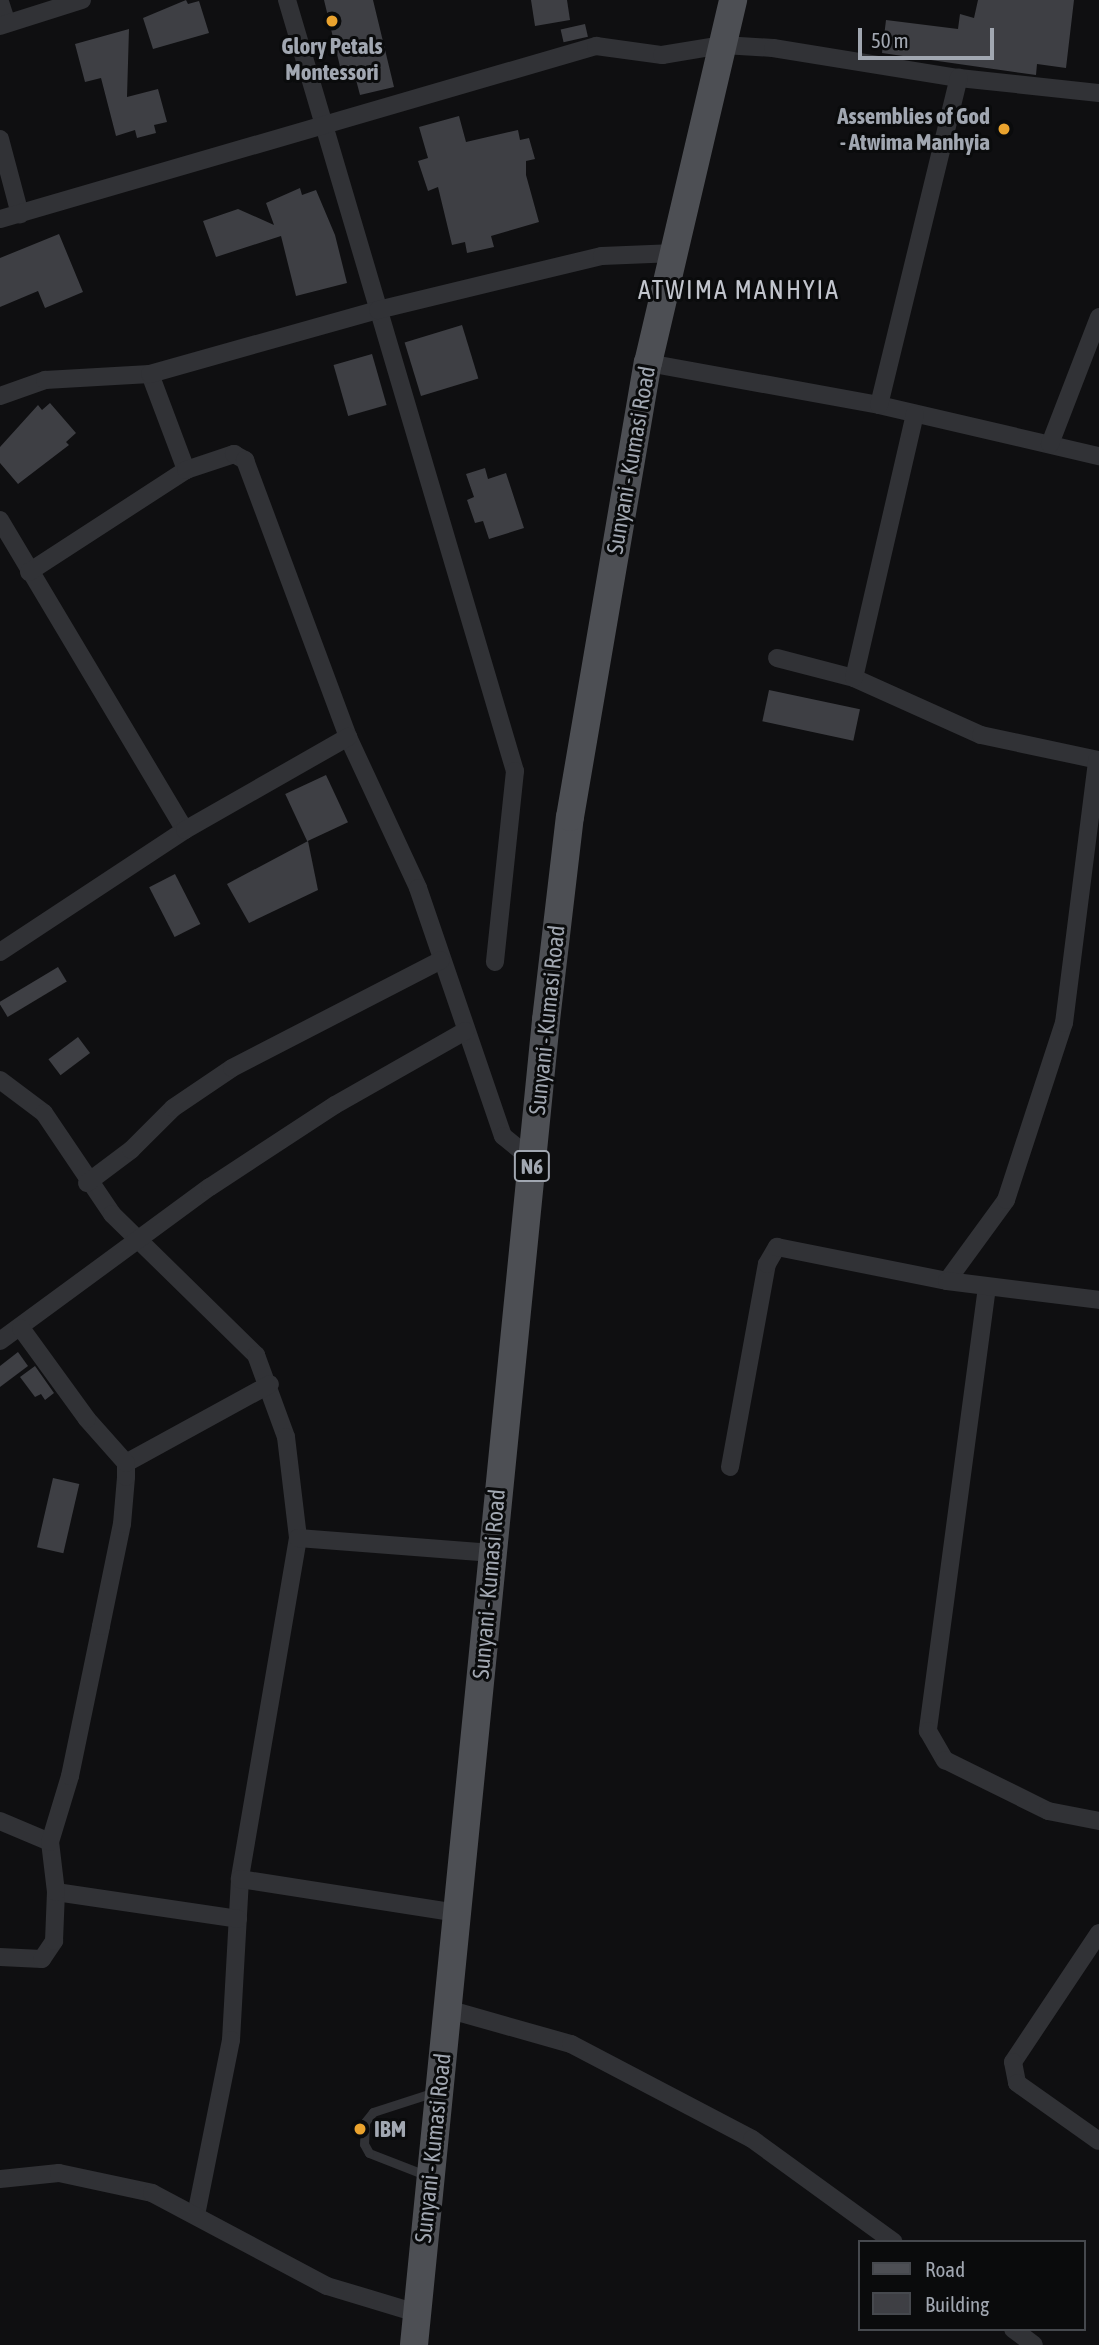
<!DOCTYPE html>
<html>
<head>
<meta charset="utf-8">
<style>
	body { margin:0 }
	#map { position:relative; width:1099px; height:2345px; overflow:hidden; background:#0f0f11; font-family:"Asap Condensed",sans-serif }
	div>[style] { position:absolute }
	[style*='--x'] { left:calc(var(--x)*1px); top:calc(var(--y)*1px); width:calc(var(--w)*1px); rotate:calc(var(--a)*1deg) }
	.building>* { inset:0; background:#3e3f44; transform-origin:0 0 }
	.service>* { height:9px; margin:-4.5px; padding:0 4.5px; transform-origin:4.5px; border-radius:4.5px; background:#313236 }
	.minor>* { height:18px; margin:-9px; padding:0 9px; transform-origin:9px; border-radius:9px; background:#313236 }
	.primary>* { height:28px; margin:-14px; padding:0 14px; transform-origin:14px; border-radius:14px; background:#4d4f54 }
	.dots>* { width:19px; height:19px; translate:-50% -50%; box-sizing:border-box; border:4px solid #0a0b0c; border-radius:50% }
	span { translate:-50% -50%; white-space:nowrap; text-align:center; line-height:1.15; -webkit-text-stroke:6px #0a0b0c; paint-order:stroke }
	.shield-label span { padding:2px 5px; background:#0a0b0c; border:2px solid; border-radius:5px; -webkit-text-stroke-width:0 }
	.shield-label { font-size:21px; color:#a1a7b1; font-weight:700 }
	.poi-label { font-size:23px; color:#a1a7b1; font-weight:700 }
	.right { translate:-100% -50%; text-align:right }
	.left { translate:0 -50%; text-align:left }
	.street-label { font-size:23px; color:#a1a7b1 }
	.quarter-label { font-size:26px; color:#c2c5cd; letter-spacing:2px }
	.legend { position:absolute; left:858px; top:2240px; width:228px; height:91px; box-sizing:border-box; background:#0a0b0c; border:2px solid #46494e; margin:0; padding:9px 12px; list-style:none; font-size:21px; color:#a1a7b1 }
	.legend li { display:flex; align-items:center; gap:14px; height:35px }
	.legend b { width:35px; border:2px solid #46494e }
	.scale { position:absolute; left:858px; top:28px; width:136px; height:32px; box-sizing:border-box; border:4px solid #a1a7b1; border-top:0; padding-left:9px; font-size:21px; line-height:24px; white-space:nowrap; color:#a1a7b1; -webkit-text-stroke:5px #0a0b0c; paint-order:stroke }
</style>
</head>
<body>
<div id="map">
	<div class="building">
		<div style="clip-path:polygon(186px 0,188px 4px,199px 1px,209px 33px,153px 49px,143px 18px)"></div>
		<div style="clip-path:polygon(324px 0,373px 0,394px 87px,360px 95px,355px 76px,343px 79px)"></div>
		<div style="clip-path:polygon(531px 0,567px 0,570px 20px,535px 26px)"></div>
		<div style="clip-path:polygon(978px 0,1074px 0,1066px 68px,1037px 64px,1036px 75px,882px 53px,886px 20px,958px 29px,960px 14px,974px 18px)"></div>
		<div style="left:585px;top:24px;width:13px;height:25px;rotate:77deg"></div>
		<div style="clip-path:polygon(129px 29px,127px 97px,158px 89px,167px 122px,154px 125px,156px 133px,137px 138px,135px 130px,116px 136px,101px 78px,85px 82px,75px 44px)"></div>
		<div style="clip-path:polygon(459px 116px,466px 142px,518px 130px,520px 140px,529px 138px,535px 159px,526px 161px,526px 175px,539px 222px,491px 236px,494px 247px,467px 253px,465px 242px,452px 245px,438px 187px,428px 191px,418px 161px,428px 158px,419px 127px)"></div>
		<div style="clip-path:polygon(300px 188px,302px 195px,316px 190px,335px 235px,347px 283px,296px 296px,281px 236px,216px 257px,203px 221px,238px 209px,274px 225px,266px 203px)"></div>
		<div style="clip-path:polygon(59px 234px,83px 292px,45px 308px,38px 291px,0 307px,0 258px)"></div>
		<div style="left:462px;top:325px;width:56px;height:60px;rotate:73deg"></div>
		<div style="left:372px;top:354px;width:53px;height:40px;rotate:74deg"></div>
		<div style="clip-path:polygon(50px 403px,76px 433px,66px 442px,69px 445px,18px 484px,0 463px,0 447px,38px 405px,42px 410px)"></div>
		<div style="clip-path:polygon(485px 468px,488px 479px,506px 473px,524px 528px,489px 539px,483px 521px,475px 523px,467px 500px,474px 497px,466px 474px)"></div>
		<div style="left:769px;top:690px;width:93px;height:32px;rotate:12deg"></div>
		<div style="left:326px;top:775px;width:52px;height:45px;rotate:65deg"></div>
		<div style="clip-path:polygon(308px 841px,318px 890px,249px 923px,227px 884px)"></div>
		<div style="left:175px;top:874px;width:56px;height:29px;rotate:63deg"></div>
		<div style="left:58px;top:967px;width:17px;height:69px;rotate:59deg"></div>
		<div style="left:78px;top:1037px;width:20px;height:37px;rotate:53deg"></div>
		<div style="clip-path:polygon(18px 1352px,28px 1366px,0 1387px,0 1366px)"></div>
		<div style="clip-path:polygon(35px 1366px,54px 1393px,45px 1400px,41px 1394px,35px 1397px,20px 1377px)"></div>
		<div style="left:53px;top:1478px;width:27px;height:71px;rotate:13deg"></div>
	</div>
	<div class="service">
		<div style="--x:428;--y:2176;--w:63;--a:-158.7"></div>
		<div style="--x:369;--y:2153;--w:10;--a:-119"></div>
		<div style="--x:364;--y:2144;--w:22;--a:-87"></div>
		<div style="--x:365;--y:2122;--w:13;--a:-51"></div>
		<div style="--x:373;--y:2112;--w:65;--a:-17.9"></div>
	</div>
	<div class="minor">
		<div style="--x:287;--y:0;--w:804;--a:73.53"></div>
		<div style="--x:515;--y:771;--w:192;--a:96"></div>
		<div style="--x:0;--y:2;--w:22;--a:72"></div>
		<div style="--x:0;--y:26;--w:86;--a:-17.6"></div>
		<div style="--x:0;--y:139;--w:78;--a:75.1"></div>
		<div style="--x:0;--y:219;--w:621;--a:-16.19"></div>
		<div style="--x:596;--y:46;--w:67;--a:7.8"></div>
		<div style="--x:662;--y:55;--w:62;--a:-9.3"></div>
		<div style="--x:723;--y:45;--w:50;--a:3.4"></div>
		<div style="--x:773;--y:48;--w:188;--a:9.2"></div>
		<div style="--x:959;--y:78;--w:141;--a:6.1"></div>
		<div style="--x:648;--y:363;--w:235;--a:10.3"></div>
		<div style="--x:879;--y:405;--w:226;--a:13.1"></div>
		<div style="--x:150;--y:374;--w:103;--a:69.4"></div>
		<div style="--x:0;--y:396;--w:48;--a:-19.6"></div>
		<div style="--x:45;--y:380;--w:105;--a:-3.3"></div>
		<div style="--x:150;--y:374;--w:237;--a:-15.7"></div>
		<div style="--x:378;--y:310;--w:230;--a:-13.6"></div>
		<div style="--x:602;--y:256;--w:73;--a:-2.4"></div>
		<div style="--x:879;--y:405;--w:337;--a:-76.3"></div>
		<div style="--x:1050;--y:444;--w:136;--a:-68.9"></div>
		<div style="--x:0;--y:520;--w:361;--a:59.2"></div>
		<div style="--x:29;--y:572;--w:187;--a:-33"></div>
		<div style="--x:186;--y:470;--w:51;--a:-18.4"></div>
		<div style="--x:234;--y:454;--w:13;--a:29"></div>
		<div style="--x:245;--y:460;--w:296;--a:69.6"></div>
		<div style="--x:348;--y:737;--w:166;--a:65.1"></div>
		<div style="--x:418;--y:888;--w:262;--a:71.1"></div>
		<div style="--x:503;--y:1136;--w:38;--a:39"></div>
		<div style="--x:777;--y:658;--w:80;--a:14.6"></div>
		<div style="--x:854;--y:678;--w:139;--a:24.2"></div>
		<div style="--x:981;--y:735;--w:121;--a:12"></div>
		<div style="--x:854;--y:678;--w:271;--a:-77"></div>
		<div style="--x:0;--y:952;--w:222;--a:-33.4"></div>
		<div style="--x:185;--y:830;--w:188;--a:-29.7"></div>
		<div style="--x:0;--y:1080;--w:55;--a:36.9"></div>
		<div style="--x:44;--y:1113;--w:122;--a:56"></div>
		<div style="--x:112;--y:1214;--w:202;--a:44.4"></div>
		<div style="--x:256;--y:1355;--w:87;--a:69.9"></div>
		<div style="--x:286;--y:1437;--w:102;--a:83.2"></div>
		<div style="--x:298;--y:1538;--w:346;--a:99.7"></div>
		<div style="--x:240;--y:1879;--w:161;--a:93.2"></div>
		<div style="--x:231;--y:2040;--w:178;--a:101.3"></div>
		<div style="--x:87;--y:1183;--w:55;--a:-36.9"></div>
		<div style="--x:131;--y:1150;--w:59;--a:-45"></div>
		<div style="--x:173;--y:1108;--w:71;--a:-34.1"></div>
		<div style="--x:232;--y:1068;--w:235;--a:-27.3"></div>
		<div style="--x:947;--y:1281;--w:100;--a:-53.9"></div>
		<div style="--x:1006;--y:1200;--w:186;--a:-71.9"></div>
		<div style="--x:1064;--y:1023;--w:265;--a:-82.8"></div>
		<div style="--x:987;--y:1287;--w:448;--a:97.6"></div>
		<div style="--x:928;--y:1731;--w:34;--a:60"></div>
		<div style="--x:945;--y:1760;--w:115;--a:26.3"></div>
		<div style="--x:1048;--y:1811;--w:52;--a:11.1"></div>
		<div style="--x:0;--y:1341;--w:260;--a:-36.3"></div>
		<div style="--x:210;--y:1187;--w:149;--a:-33.3"></div>
		<div style="--x:335;--y:1105;--w:150;--a:-29.6"></div>
		<div style="--x:126;--y:1463;--w:164;--a:-28.7"></div>
		<div style="--x:730;--y:1467;--w:206;--a:-79.7"></div>
		<div style="--x:767;--y:1264;--w:20;--a:-60"></div>
		<div style="--x:777;--y:1247;--w:173;--a:11.3"></div>
		<div style="--x:947;--y:1281;--w:153;--a:7.1"></div>
		<div style="--x:298;--y:1538;--w:195;--a:4.4"></div>
		<div style="--x:0;--y:1821;--w:54;--a:22.8"></div>
		<div style="--x:240;--y:1879;--w:221;--a:8.9"></div>
		<div style="--x:56;--y:1892;--w:184;--a:8.4"></div>
		<div style="--x:1099;--y:1933;--w:155;--a:123.7"></div>
		<div style="--x:1013;--y:2062;--w:21;--a:79"></div>
		<div style="--x:1017;--y:2083;--w:100;--a:35.3"></div>
		<div style="--x:0;--y:1957;--w:42;--a:2.7"></div>
		<div style="--x:42;--y:1959;--w:22;--a:-56"></div>
		<div style="--x:54;--y:1941;--w:49;--a:-87.7"></div>
		<div style="--x:56;--y:1892;--w:50;--a:-96.8"></div>
		<div style="--x:50;--y:1842;--w:69;--a:-73.1"></div>
		<div style="--x:70;--y:1776;--w:153;--a:-78.3"></div>
		<div style="--x:101;--y:1626;--w:104;--a:-78.4"></div>
		<div style="--x:122;--y:1524;--w:47;--a:-85.1"></div>
		<div style="--x:126;--y:1477;--w:14;--a:-90"></div>
		<div style="--x:126;--y:1463;--w:59;--a:-131.6"></div>
		<div style="--x:87;--y:1419;--w:112;--a:-126"></div>
		<div style="--x:447;--y:2009;--w:129;--a:15.8"></div>
		<div style="--x:571;--y:2044;--w:204;--a:27.7"></div>
		<div style="--x:752;--y:2139;--w:175;--a:36"></div>
		<div style="--x:0;--y:2179;--w:59;--a:-5.8"></div>
		<div style="--x:59;--y:2173;--w:95;--a:12.1"></div>
		<div style="--x:152;--y:2193;--w:198;--a:28"></div>
		<div style="--x:327;--y:2286;--w:94;--a:16.7"></div>
		<div style="--x:1013;--y:2329;--w:26;--a:37"></div>
	</div>
	<div class="primary">
		<div style="--x:414;--y:2345;--w:1332;--a:-84.31"></div>
		<div style="--x:546;--y:1020;--w:204;--a:-83.3"></div>
		<div style="--x:570;--y:817;--w:461;--a:-80.3"></div>
		<div style="--x:648;--y:363;--w:373;--a:-76.8"></div>
	</div>
	<div class="dots">
		<div style="left:332px;top:21px;background:#eaa32e"></div>
		<div style="left:1004px;top:129px;background:#eaa32e"></div>
		<div style="left:360px;top:2129px;background:#eaa32e"></div>
	</div>
	<div class="shield-label">
		<span style="left:532px;top:1166px">N6</span>
	</div>
	<div class="poi-label">
		<span style="left:332px;top:59px">Glory Petals<br>Montessori</span>
		<span class="right" style="left:990px;top:129px">Assemblies of God<br>- Atwima Manhyia</span>
		<span class="left" style="left:374px;top:2129px">IBM</span>
	</div>
	<div class="street-label">
		<span style="left:631px;top:460px;rotate:-80deg">Sunyani - Kumasi Road</span>
		<span style="left:547px;top:1020px;rotate:-84deg">Sunyani - Kumasi Road</span>
		<span style="left:489px;top:1584px;rotate:-85deg">Sunyani - Kumasi Road</span>
		<span style="left:433px;top:2148px;rotate:-84deg">Sunyani - Kumasi Road</span>
	</div>
	<div class="quarter-label">
		<span style="left:739px;top:291px">ATWIMA MANHYIA</span>
	</div>
	<ul class="legend">
	<li><b style="height:9px;background:#4d4f54"></b>Road</li>
	<li><b style="height:19px;background:#3e3f44"></b>Building</li>
	</ul>
	<div class="scale">50 m</div>
</div>
</body>
</html>
